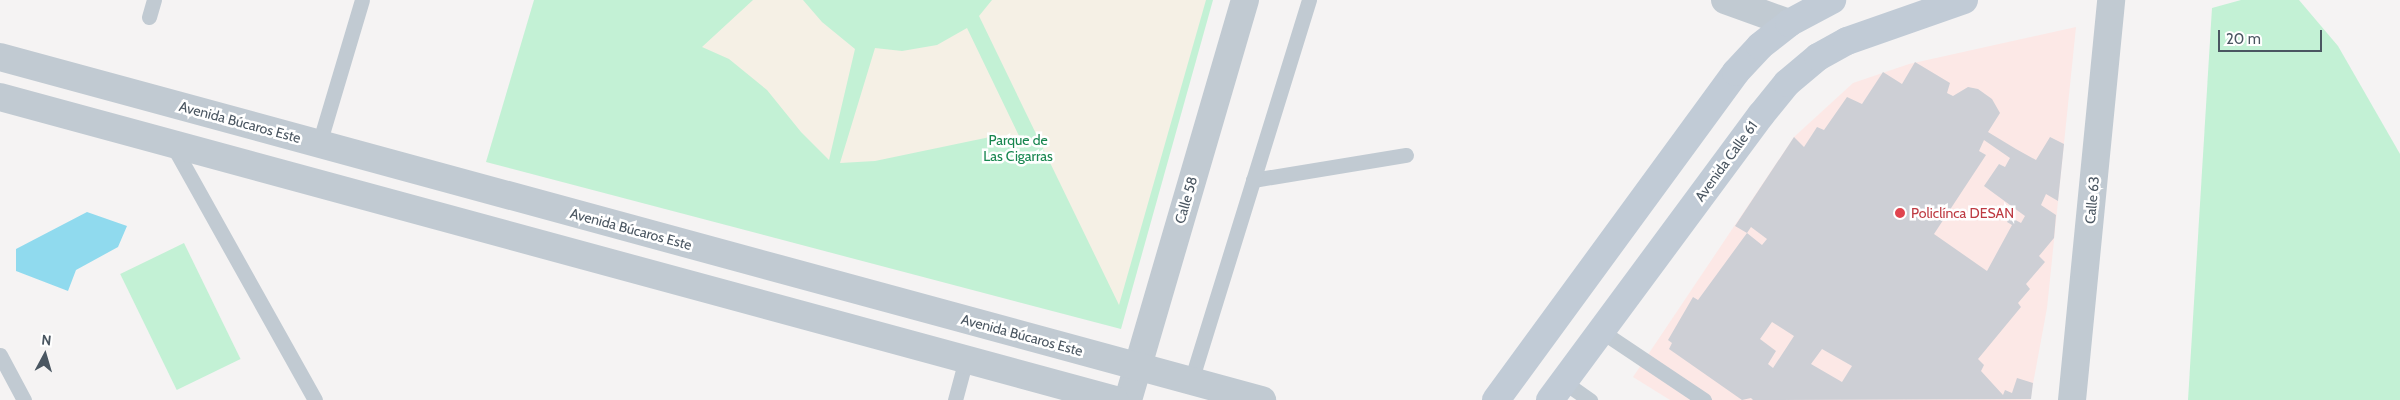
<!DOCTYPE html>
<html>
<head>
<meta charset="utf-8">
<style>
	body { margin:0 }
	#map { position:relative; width:2400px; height:400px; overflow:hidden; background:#f5f3f3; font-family:Cabin,sans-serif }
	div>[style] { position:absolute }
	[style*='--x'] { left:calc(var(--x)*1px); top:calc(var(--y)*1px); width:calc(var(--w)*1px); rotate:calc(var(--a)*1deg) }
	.medical>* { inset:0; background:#fce8e6 }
	.green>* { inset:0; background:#c3f1d5; transform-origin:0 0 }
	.sand>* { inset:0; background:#f5f0e5 }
	.water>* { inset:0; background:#90daee }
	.building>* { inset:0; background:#cdcfd5 }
	.service>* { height:15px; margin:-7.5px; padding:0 7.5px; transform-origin:7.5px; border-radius:7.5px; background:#c1cad2 }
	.minor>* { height:28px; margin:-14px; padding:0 14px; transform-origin:14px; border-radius:14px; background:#c1cad2 }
	.tertiary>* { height:28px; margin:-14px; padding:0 14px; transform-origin:14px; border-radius:14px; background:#c1cad2 }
	.secondary>* { height:28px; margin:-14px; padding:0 14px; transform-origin:14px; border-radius:14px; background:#c1cbd6 }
	.dots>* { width:14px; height:14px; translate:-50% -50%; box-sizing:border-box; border:2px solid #fff; border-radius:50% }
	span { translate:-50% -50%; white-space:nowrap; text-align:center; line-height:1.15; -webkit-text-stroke:5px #fff; paint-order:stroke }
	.street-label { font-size:14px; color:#4a5661 }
	.park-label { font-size:14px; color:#17864f }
	.health-label { font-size:14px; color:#be3a42 }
	.left { translate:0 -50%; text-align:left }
	.north { position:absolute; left:20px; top:330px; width:50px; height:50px; -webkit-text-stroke:4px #fff; paint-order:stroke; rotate:6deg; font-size:14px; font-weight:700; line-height:20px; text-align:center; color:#4a5661 }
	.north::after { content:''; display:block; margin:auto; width:18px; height:22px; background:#4a5661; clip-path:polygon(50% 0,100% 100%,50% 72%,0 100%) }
	.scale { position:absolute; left:2218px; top:30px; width:104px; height:22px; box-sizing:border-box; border:2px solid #4a5661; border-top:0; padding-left:6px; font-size:15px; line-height:18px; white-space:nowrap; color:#4a5661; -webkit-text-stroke:4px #fff; paint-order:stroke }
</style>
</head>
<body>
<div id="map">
	<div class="medical">
		<div style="clip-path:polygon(2076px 27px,2047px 308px,2030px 400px,1670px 400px,1633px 377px,1794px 137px,1853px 83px,1909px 64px)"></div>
	</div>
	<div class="green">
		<div style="clip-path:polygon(534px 0,1213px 0,1121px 329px,486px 162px)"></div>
		<div style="clip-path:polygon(2241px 0,2299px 0,2338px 46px,2400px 154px,2400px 400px,2188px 400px,2212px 8px)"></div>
		<div style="left:184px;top:243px;width:129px;height:71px;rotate:64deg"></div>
	</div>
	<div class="sand">
		<div style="clip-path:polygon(753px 0,803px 0,822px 22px,855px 49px,829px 160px,801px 132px,767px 90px,729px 59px,702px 47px)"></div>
		<div style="clip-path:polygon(992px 0,1206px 0,1119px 305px,979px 16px)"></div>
		<div style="clip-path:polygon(967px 28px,1021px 140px,990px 137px,875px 161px,840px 163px,875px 48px,902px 51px,937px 45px)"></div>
	</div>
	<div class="water">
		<div style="clip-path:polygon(87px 212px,127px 226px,118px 247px,76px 270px,68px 291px,16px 271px,16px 249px)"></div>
	</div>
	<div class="building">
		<div style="clip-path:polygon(evenodd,1915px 62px,1950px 83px,1947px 93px,1953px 96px,1968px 87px,1978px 89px,1992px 99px,2000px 113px,1988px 132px,2016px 149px,2036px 160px,2050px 137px,2064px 144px,2058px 201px,2046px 194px,2041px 205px,2056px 215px,2054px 238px,2039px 256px,2045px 262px,2026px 284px,2030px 289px,2018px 303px,2021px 307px,1978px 359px,1984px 365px,1981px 371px,2003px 395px,2005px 390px,2012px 393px,2017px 378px,2033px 383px,2031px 399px,1753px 400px,1751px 398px,1742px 400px,1669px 349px,1672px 343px,1668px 340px,1693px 297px,1698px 300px,1747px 233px,1762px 245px,1767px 239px,1751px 227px,1747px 233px,1735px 226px,1794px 137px,1804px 147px,1817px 127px,1824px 130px,1847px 97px,1862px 104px,1883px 72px,1902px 84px,1915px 62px,1984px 140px,2010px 158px,2005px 167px,1999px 164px,1984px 186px,2025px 216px,2021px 223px,2010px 217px,2007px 222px,2012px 225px,1987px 271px,1934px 234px,1986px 155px,1979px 151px,1984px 140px,1915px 62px,1772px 322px,1794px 336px,1773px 368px,1768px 364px,1776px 351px,1760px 339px,1772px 322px,1915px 62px,1822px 349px,1852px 366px,1842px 382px,1811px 364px,1822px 349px)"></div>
	</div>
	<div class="service">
		<div style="--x:149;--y:17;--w:18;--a:-74"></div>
		<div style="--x:172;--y:144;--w:293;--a:60.8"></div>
		<div style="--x:319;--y:144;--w:150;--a:-73.4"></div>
		<div style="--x:1253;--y:180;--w:155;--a:-9.3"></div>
		<div style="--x:1601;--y:331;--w:124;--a:33.8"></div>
		<div style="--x:0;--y:355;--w:51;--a:61.9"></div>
		<div style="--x:1191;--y:381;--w:399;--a:-72.8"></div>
		<div style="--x:1564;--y:382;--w:32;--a:35"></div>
		<div style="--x:955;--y:400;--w:42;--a:-75"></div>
	</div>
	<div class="minor">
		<div style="--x:1725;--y:0;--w:68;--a:19.8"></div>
		<div style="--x:1128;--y:400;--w:417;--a:-73.7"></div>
	</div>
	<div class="tertiary">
		<div style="--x:0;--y:57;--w:1308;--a:15.21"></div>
		<div style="--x:0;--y:97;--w:1155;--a:15.2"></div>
		<div style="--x:2072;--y:400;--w:402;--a:-84.4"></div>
	</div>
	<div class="secondary">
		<div style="--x:1496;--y:400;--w:406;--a:-53.8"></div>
		<div style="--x:1736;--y:72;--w:35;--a:-47"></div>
		<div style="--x:1760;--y:46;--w:37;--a:-38"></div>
		<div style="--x:1789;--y:23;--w:49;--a:-28.1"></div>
		<div style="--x:1550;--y:400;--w:355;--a:-53.5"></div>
		<div style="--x:1761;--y:115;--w:41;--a:-50.9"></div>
		<div style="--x:1787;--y:83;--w:40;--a:-40"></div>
		<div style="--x:1818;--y:57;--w:33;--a:-29"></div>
		<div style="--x:1847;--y:41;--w:124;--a:-19.3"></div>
	</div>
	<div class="dots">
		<div style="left:1900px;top:213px;background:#e0444e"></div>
	</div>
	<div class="street-label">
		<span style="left:240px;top:122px;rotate:15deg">Avenida Búcaros Este</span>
		<span style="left:1726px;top:161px;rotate:-54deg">Avenida Calle 61</span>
		<span style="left:1186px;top:200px;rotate:-74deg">Calle 58</span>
		<span style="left:2092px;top:200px;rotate:-85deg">Calle 63</span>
		<span style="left:631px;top:229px;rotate:15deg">Avenida Búcaros Este</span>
		<span style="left:1022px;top:335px;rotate:15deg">Avenida Búcaros Este</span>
	</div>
	<div class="park-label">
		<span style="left:1018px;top:148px">Parque de<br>Las Cigarras</span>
	</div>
	<div class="health-label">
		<span class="left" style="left:1911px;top:213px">Policlínca DESAN</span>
	</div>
	<div class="north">N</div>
	<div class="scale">20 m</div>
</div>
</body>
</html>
